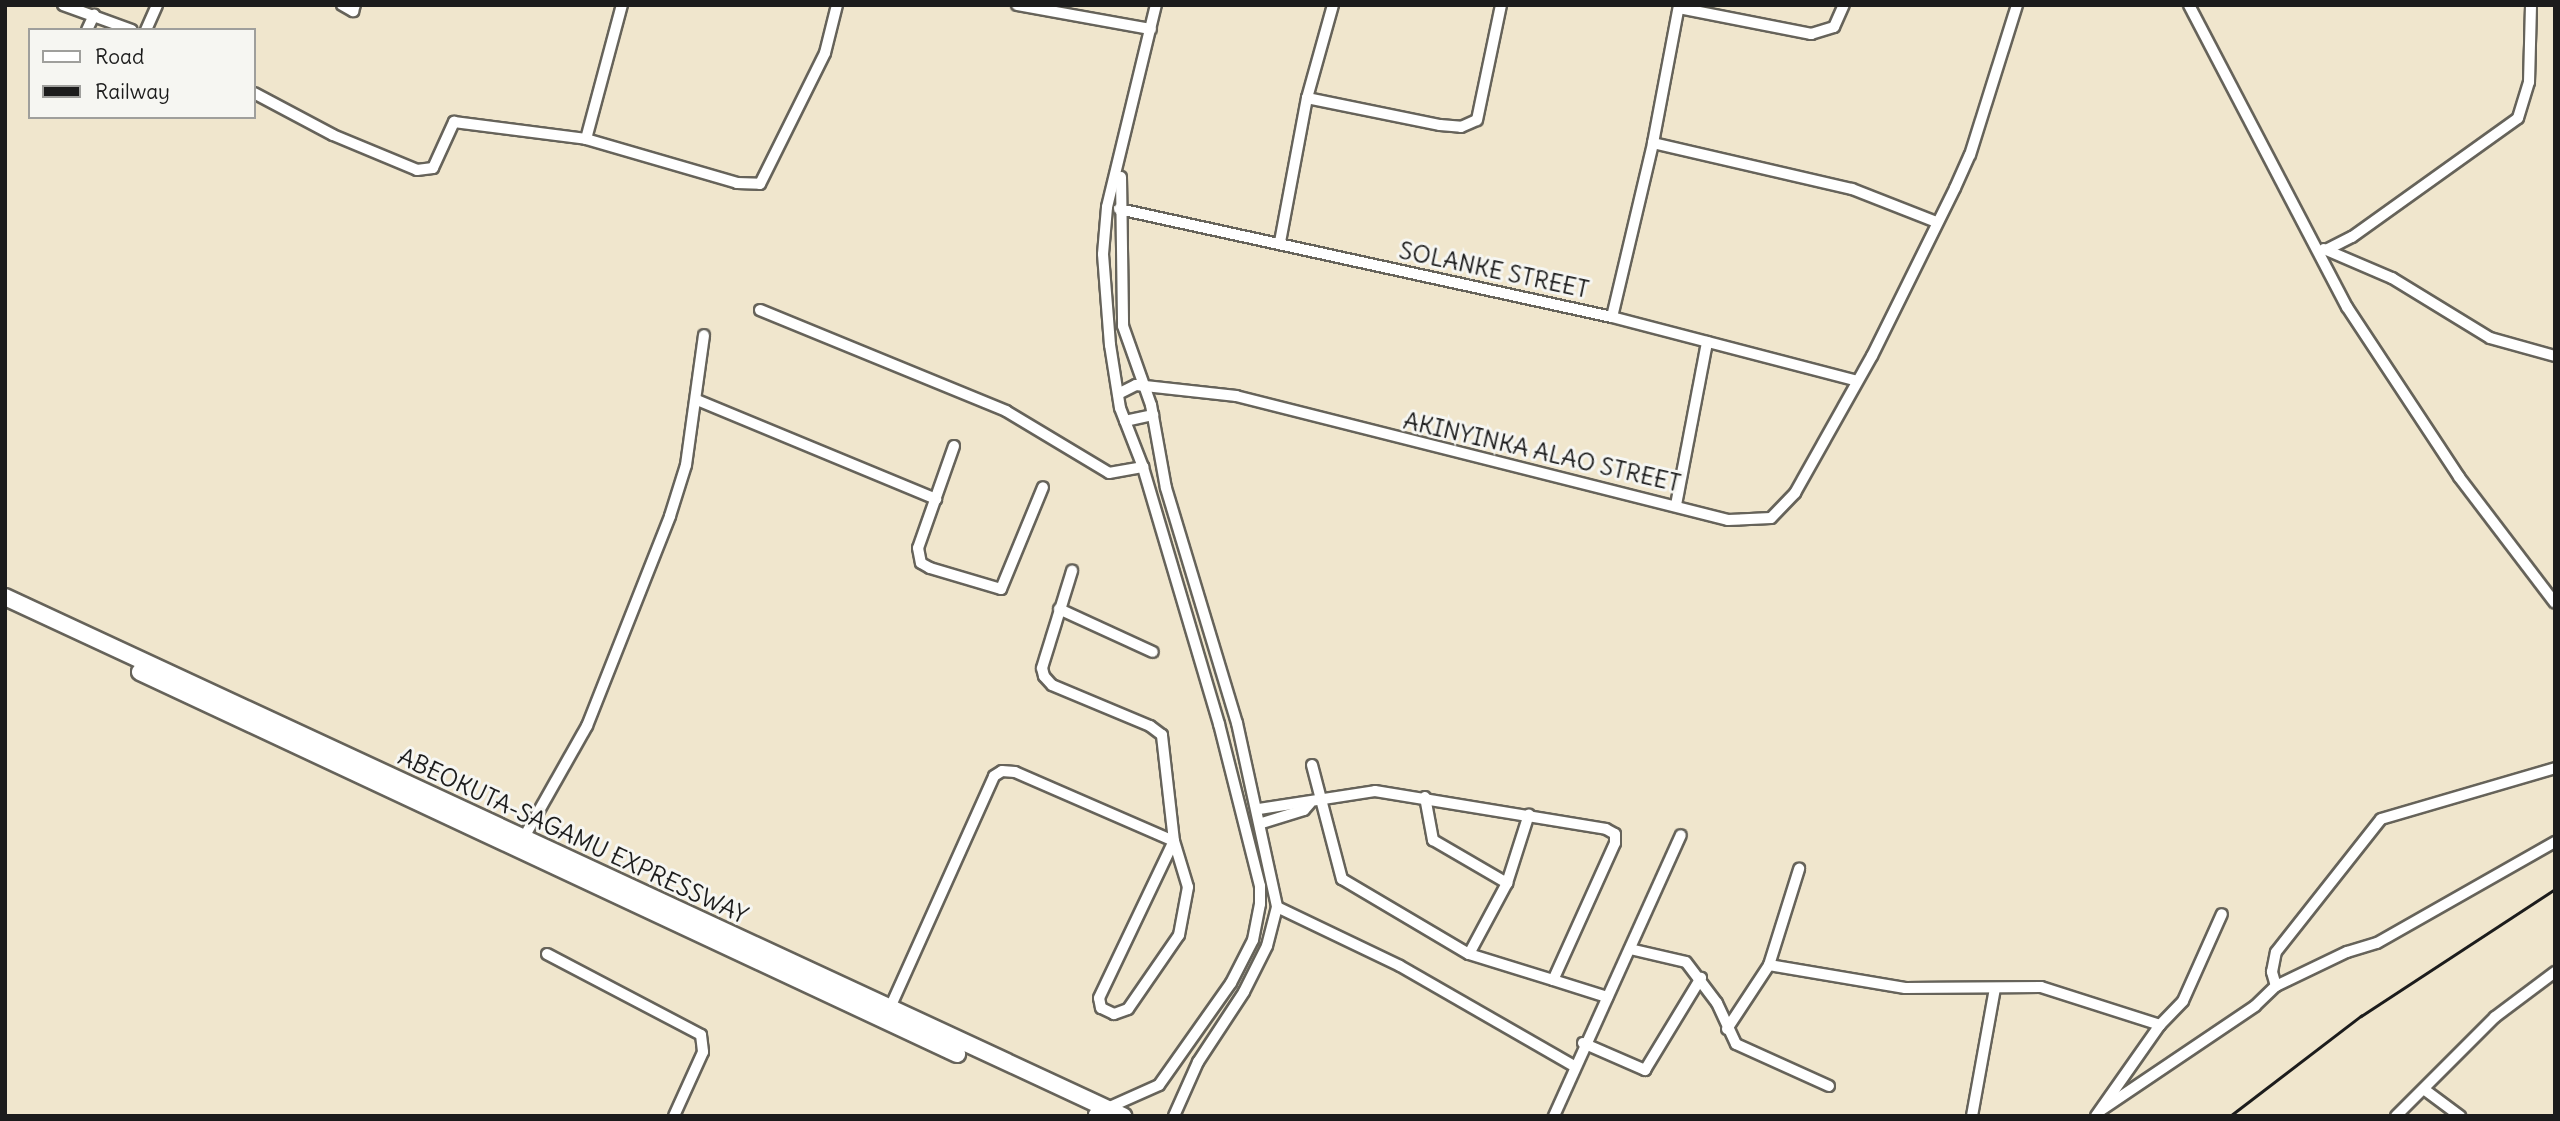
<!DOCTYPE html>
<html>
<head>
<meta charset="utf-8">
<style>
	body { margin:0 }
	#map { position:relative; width:2560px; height:1121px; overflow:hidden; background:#f0e6cd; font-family:Delius,sans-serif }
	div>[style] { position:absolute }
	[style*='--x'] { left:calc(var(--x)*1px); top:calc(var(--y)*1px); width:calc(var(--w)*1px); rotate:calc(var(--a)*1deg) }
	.roads { filter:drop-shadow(2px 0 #66635a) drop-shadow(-2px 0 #66635a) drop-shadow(0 2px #66635a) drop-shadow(0 -2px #66635a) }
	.minor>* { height:10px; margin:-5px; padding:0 5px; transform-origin:5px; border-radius:5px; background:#fff }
	.highway>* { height:16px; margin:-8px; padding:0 8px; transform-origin:8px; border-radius:8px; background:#fff }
	.rail>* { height:2.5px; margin:-1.25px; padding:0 1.25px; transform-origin:1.25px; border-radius:1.25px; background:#1c1c1c }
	span { translate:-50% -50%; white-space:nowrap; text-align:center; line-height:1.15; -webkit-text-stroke:6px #f6f6f2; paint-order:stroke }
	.street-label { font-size:24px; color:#1c1c1c }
	.frame { position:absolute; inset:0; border:7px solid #1c1c1c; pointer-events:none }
	.legend { position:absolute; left:28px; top:28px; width:228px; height:91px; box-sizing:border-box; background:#f6f6f2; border:2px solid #9f9f9c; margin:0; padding:9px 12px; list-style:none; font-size:21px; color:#1c1c1c }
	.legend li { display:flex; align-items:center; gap:14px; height:35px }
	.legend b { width:35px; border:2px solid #9f9f9c }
</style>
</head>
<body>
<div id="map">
	<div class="roads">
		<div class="minor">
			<div style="--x:63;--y:5;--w:73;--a:19.9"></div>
			<div style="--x:342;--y:5;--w:13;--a:29"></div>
			<div style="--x:353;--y:11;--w:6;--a:-72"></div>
			<div style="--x:1017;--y:5;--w:136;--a:10.2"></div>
			<div style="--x:2189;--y:5;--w:341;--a:62.4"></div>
			<div style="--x:2347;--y:307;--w:204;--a:56.6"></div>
			<div style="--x:2459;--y:477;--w:158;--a:52.7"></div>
			<div style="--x:1679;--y:8;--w:135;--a:11.1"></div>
			<div style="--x:1811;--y:34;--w:24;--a:-17"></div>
			<div style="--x:1834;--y:27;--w:24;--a:-66"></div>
			<div style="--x:87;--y:30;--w:17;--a:-65"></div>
			<div style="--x:146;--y:30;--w:27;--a:-66"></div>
			<div style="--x:254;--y:93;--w:89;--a:28"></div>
			<div style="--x:333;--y:135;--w:91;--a:22.6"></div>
			<div style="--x:417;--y:170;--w:16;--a:-7"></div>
			<div style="--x:433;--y:168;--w:51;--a:-65.5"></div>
			<div style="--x:454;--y:122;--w:133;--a:7.3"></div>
			<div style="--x:586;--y:139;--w:139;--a:-75"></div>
			<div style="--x:1307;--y:98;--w:136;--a:11.5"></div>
			<div style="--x:1440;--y:125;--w:21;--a:5"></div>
			<div style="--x:1461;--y:127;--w:17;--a:-24"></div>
			<div style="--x:1477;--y:120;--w:117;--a:-78.2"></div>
			<div style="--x:586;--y:139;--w:157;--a:16.2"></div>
			<div style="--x:737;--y:183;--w:23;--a:2"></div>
			<div style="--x:760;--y:184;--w:146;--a:-63.6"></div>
			<div style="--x:825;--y:53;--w:49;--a:-76"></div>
			<div style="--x:1653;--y:143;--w:204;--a:13"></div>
			<div style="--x:1852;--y:189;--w:90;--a:21.4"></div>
			<div style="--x:1121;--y:177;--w:149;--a:89.2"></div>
			<div style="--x:1123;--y:326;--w:84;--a:70.5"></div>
			<div style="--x:1151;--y:405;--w:84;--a:79.8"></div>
			<div style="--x:1166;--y:488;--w:245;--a:73.2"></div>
			<div style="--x:1237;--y:723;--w:188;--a:77.7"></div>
			<div style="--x:1277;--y:907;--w:40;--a:104.4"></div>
			<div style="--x:1267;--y:946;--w:51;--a:116.6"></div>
			<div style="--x:1244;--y:992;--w:84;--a:123.3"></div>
			<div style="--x:1198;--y:1062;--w:59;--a:114"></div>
			<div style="--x:1119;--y:209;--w:505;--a:12.36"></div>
			<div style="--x:1612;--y:317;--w:253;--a:14.6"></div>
			<div style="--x:1280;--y:242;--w:147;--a:-79.4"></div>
			<div style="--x:1307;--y:98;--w:97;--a:-74.4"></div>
			<div style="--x:2324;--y:249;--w:74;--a:23.1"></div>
			<div style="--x:2392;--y:278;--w:115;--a:31.5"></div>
			<div style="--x:2490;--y:338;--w:67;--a:15.5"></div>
			<div style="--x:2328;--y:249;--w:27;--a:-27"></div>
			<div style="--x:2352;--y:237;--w:204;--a:-35.6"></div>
			<div style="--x:2518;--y:118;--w:38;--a:-73"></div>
			<div style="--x:2529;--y:82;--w:77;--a:-88.5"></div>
			<div style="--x:760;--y:310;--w:266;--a:22.3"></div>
			<div style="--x:1006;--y:411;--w:120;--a:31"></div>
			<div style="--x:1109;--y:473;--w:35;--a:-10"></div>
			<div style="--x:1612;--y:317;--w:179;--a:-76.7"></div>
			<div style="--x:1653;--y:143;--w:140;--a:-79.3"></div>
			<div style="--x:1118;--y:394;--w:20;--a:-27"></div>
			<div style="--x:1136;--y:385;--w:101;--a:6.3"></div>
			<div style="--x:1236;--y:396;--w:507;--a:14.15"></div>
			<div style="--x:1728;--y:520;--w:43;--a:-2.7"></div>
			<div style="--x:1771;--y:518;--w:35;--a:-46"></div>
			<div style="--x:1795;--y:493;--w:157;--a:-60.7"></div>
			<div style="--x:1872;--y:356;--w:187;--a:-63.7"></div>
			<div style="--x:1955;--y:188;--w:36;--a:-66"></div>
			<div style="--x:1970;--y:155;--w:157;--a:-72.6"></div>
			<div style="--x:697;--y:400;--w:259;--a:22.5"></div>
			<div style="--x:1125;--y:421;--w:29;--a:-12"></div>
			<div style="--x:954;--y:446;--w:108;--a:109.4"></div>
			<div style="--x:918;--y:548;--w:15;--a:79"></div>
			<div style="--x:921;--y:563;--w:10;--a:29"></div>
			<div style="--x:930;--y:568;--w:74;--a:16.5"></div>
			<div style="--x:1001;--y:589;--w:110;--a:-67.6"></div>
			<div style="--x:1676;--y:505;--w:166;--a:-79.2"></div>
			<div style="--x:1059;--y:609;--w:103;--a:24.6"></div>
			<div style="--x:1312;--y:765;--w:118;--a:75.3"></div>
			<div style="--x:1342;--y:879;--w:147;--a:30.6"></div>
			<div style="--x:1469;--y:954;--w:88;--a:17.2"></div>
			<div style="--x:1425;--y:797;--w:44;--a:79.5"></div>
			<div style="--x:1433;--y:840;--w:86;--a:30.2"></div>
			<div style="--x:1259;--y:809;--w:117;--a:-8.8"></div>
			<div style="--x:1375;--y:791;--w:234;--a:9.3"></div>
			<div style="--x:1606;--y:829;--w:10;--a:29"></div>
			<div style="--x:1615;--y:834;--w:9;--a:90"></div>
			<div style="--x:1615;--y:843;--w:150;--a:114.3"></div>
			<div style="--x:1553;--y:980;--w:57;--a:17.5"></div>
			<div style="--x:1262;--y:823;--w:44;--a:-17.2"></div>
			<div style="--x:1304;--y:810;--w:9;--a:-49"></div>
			<div style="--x:523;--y:839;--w:130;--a:-60.5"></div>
			<div style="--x:587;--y:726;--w:226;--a:-68.4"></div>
			<div style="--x:670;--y:516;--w:53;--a:-72.6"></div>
			<div style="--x:686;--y:465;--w:131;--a:-82.1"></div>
			<div style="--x:1277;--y:907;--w:136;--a:25.6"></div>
			<div style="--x:1400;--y:966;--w:201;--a:29.9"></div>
			<div style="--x:1630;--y:949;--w:57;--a:13.1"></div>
			<div style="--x:1686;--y:962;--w:51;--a:52.9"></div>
			<div style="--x:1717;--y:1003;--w:45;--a:65.1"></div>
			<div style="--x:1736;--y:1044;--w:102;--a:24.3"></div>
			<div style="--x:547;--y:954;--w:174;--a:27.7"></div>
			<div style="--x:701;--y:1035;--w:17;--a:83"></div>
			<div style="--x:703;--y:1052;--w:70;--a:114.4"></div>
			<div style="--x:1469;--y:954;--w:81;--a:-61.8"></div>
			<div style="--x:1507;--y:883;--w:72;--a:-72.3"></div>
			<div style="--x:1769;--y:965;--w:138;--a:9.6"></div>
			<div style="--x:1905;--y:988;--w:136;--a:-0.4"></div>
			<div style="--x:2041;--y:987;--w:125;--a:17.7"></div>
			<div style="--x:2276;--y:986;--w:79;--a:-25.6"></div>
			<div style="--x:2347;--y:952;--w:31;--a:-17"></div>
			<div style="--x:2377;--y:943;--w:205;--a:-29.6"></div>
			<div style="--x:889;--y:1010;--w:256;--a:-65.8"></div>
			<div style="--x:994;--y:776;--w:9;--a:-32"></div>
			<div style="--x:1002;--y:771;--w:13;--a:4"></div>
			<div style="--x:1015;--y:772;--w:173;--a:23.5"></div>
			<div style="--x:1174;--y:841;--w:48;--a:73.1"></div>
			<div style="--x:1188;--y:887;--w:49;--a:100.6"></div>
			<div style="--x:1179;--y:935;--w:90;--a:124.6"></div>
			<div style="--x:1128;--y:1009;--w:15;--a:160"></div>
			<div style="--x:1114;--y:1014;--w:14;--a:-155"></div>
			<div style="--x:1101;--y:1008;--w:10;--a:-101"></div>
			<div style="--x:1099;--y:998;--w:174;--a:-64.5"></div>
			<div style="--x:1174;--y:841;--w:107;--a:-96.5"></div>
			<div style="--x:1162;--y:735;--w:15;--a:-143"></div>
			<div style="--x:1150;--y:726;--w:106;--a:-157.3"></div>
			<div style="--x:1052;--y:685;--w:12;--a:-132"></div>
			<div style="--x:1044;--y:676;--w:8;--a:-104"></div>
			<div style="--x:1042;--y:668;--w:102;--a:-72.8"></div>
			<div style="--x:1727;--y:1029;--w:77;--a:-56.7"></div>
			<div style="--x:1769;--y:965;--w:101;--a:-72.6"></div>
			<div style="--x:1583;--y:1043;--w:68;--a:23.5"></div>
			<div style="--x:1645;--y:1070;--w:108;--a:-58.7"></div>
			<div style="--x:2425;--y:1090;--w:44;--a:36.6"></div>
			<div style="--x:2101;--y:1110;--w:186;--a:-34"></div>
			<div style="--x:2255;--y:1006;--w:29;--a:-44"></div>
			<div style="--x:2276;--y:986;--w:15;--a:-106"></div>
			<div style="--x:2272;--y:972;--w:20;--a:-79"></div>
			<div style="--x:2276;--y:952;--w:169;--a:-51.7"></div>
			<div style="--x:2381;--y:819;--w:181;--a:-16.3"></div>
			<div style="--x:1094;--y:1114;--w:71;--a:-24"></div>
			<div style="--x:1159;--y:1085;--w:125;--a:-54.8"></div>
			<div style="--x:1231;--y:983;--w:48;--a:-62.9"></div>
			<div style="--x:1253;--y:940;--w:37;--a:-79"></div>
			<div style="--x:1260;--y:904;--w:18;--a:-90"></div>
			<div style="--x:1260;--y:886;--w:167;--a:-104.2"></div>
			<div style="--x:1219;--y:724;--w:268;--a:-106.5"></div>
			<div style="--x:1143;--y:467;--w:63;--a:-111.3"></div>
			<div style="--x:1120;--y:408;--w:64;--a:-99"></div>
			<div style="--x:1110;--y:345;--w:91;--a:-94.4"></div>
			<div style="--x:1103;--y:254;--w:47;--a:-85.1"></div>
			<div style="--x:1107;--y:207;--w:208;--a:-76.4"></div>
			<div style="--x:1554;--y:1116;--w:308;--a:-65.7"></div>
			<div style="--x:1972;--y:1116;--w:130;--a:-79.8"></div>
			<div style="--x:2096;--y:1116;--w:111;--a:-54.9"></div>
			<div style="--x:2160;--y:1025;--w:33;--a:-46"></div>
			<div style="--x:2183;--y:1001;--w:95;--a:-65.9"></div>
			<div style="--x:2396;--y:1116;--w:140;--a:-45"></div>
			<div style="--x:2495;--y:1017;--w:75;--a:-36.9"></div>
		</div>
		<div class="highway">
			<div style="--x:5;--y:597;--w:1233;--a:24.9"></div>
			<div style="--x:140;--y:672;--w:902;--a:25.06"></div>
		</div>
	</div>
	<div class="rail">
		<div style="--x:2230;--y:1116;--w:165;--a:-37.4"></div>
		<div style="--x:2361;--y:1016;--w:232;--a:-33.2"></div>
	</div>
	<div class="street-label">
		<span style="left:1494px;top:270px;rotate:12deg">SOLANKE STREET</span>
		<span style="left:1542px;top:452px;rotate:13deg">AKINYINKA ALAO STREET</span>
		<span style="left:573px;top:836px;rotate:25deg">ABEOKUTA-SAGAMU EXPRESSWAY</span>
	</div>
	<div class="frame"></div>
	<ul class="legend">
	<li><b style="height:9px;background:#fff"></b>Road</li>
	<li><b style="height:9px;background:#1c1c1c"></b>Railway</li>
	</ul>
</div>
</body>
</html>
